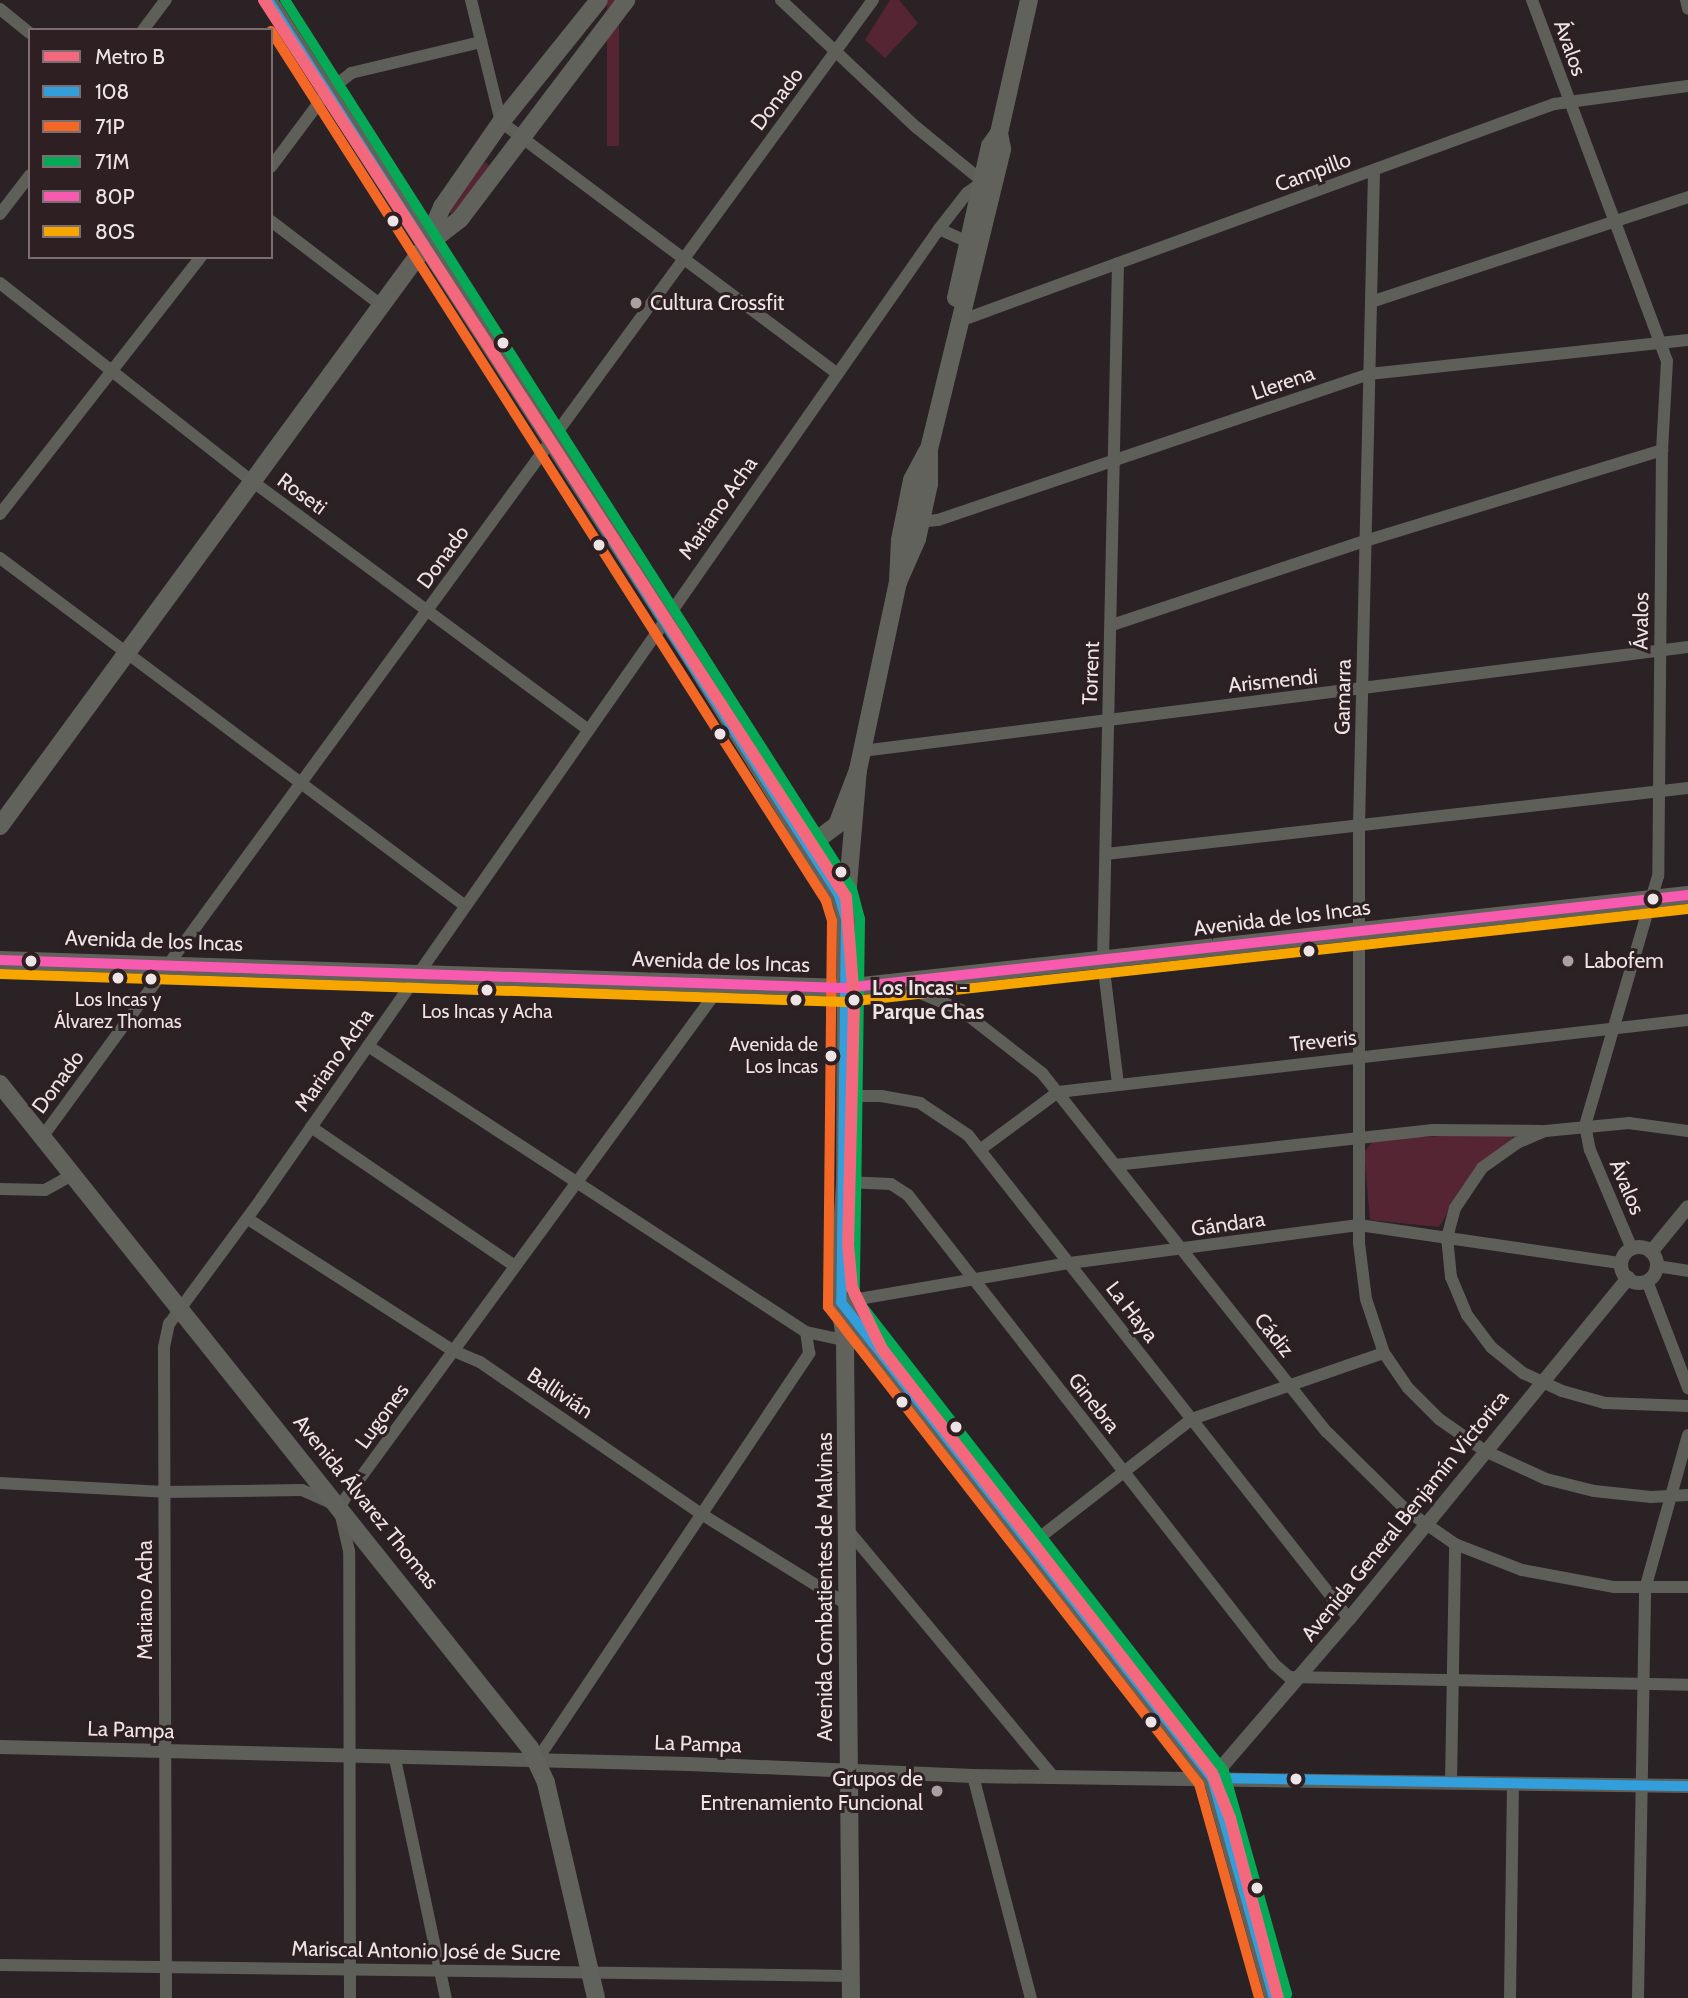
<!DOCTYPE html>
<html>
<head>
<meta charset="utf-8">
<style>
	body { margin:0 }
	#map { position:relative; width:1688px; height:1998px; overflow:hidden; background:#2a2224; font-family:Cabin,sans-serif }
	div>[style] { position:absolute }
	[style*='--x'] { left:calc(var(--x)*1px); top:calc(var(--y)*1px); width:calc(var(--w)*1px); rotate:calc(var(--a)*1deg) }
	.green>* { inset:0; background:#552534; transform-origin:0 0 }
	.minor>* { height:12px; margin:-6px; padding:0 6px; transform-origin:6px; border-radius:6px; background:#5e5f59 }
	.tertiary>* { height:14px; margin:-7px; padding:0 7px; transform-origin:7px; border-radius:7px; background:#5e5f59 }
	.tertiary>.ring { margin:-7px; padding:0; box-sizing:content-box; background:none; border:14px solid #5e5f59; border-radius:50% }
	.secondary>* { height:18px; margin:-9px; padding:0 9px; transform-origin:9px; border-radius:9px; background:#61625b }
	.bus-1>* { height:10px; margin:-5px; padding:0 5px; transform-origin:5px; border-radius:5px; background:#339edc }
	.bus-2>* { height:10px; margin:-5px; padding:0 5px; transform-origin:5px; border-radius:5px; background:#f36827 }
	.bus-3>* { height:10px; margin:-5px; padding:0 5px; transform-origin:5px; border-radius:5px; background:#06aa56 }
	.bus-4>* { height:10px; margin:-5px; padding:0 5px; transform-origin:5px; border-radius:5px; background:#f75aaf }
	.bus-5>* { height:10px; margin:-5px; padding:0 5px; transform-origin:5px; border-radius:5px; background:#f7a600 }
	.metro-1>* { height:12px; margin:-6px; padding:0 6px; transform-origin:6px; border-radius:6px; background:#f3687c }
	.dots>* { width:19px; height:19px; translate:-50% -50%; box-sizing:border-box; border:4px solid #2d1f22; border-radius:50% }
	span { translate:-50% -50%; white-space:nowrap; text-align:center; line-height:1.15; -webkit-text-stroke:6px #2d1f22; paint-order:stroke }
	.bus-label { font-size:19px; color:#ede4e6 }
	.right { translate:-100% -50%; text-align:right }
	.street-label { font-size:21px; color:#ede4e6 }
	.poi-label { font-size:21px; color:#ede4e6 }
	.left { translate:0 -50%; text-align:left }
	.stop-label { font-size:21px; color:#ede4e6; font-weight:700 }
	.legend { position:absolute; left:28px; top:28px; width:245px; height:231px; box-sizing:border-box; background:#2d1f22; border:2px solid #7a6e70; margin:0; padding:9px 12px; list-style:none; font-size:21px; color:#ede4e6 }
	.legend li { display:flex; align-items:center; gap:14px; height:35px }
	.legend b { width:35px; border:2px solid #7a6e70 }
</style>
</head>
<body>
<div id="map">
	<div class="green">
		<div style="left:607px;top:0;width:12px;height:146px"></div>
		<div style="clip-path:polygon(890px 0,899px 0,918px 23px,885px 58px,865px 40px)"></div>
		<div style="left:485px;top:162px;width:8px;height:61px;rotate:40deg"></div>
		<div style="clip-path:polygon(1511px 1133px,1513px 1142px,1456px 1199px,1439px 1227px,1370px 1220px,1364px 1152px,1375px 1139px)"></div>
	</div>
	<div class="minor">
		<div style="--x:471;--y:0;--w:126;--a:76.2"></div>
		<div style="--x:501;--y:122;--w:419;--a:36.8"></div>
		<div style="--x:781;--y:0;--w:185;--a:43.3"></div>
		<div style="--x:916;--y:127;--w:90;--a:39.2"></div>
		<div style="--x:1532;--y:0;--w:385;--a:69.5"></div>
		<div style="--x:1667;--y:361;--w:89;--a:93.2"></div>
		<div style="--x:1662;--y:450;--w:426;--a:90.5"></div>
		<div style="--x:1658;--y:876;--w:259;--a:106.3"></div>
		<div style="--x:1585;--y:1125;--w:25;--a:79"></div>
		<div style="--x:1590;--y:1150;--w:108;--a:67"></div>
		<div style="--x:1686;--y:0;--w:9;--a:77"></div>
		<div style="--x:0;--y:9;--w:38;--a:39"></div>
		<div style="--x:143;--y:30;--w:38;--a:-53"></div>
		<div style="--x:271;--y:167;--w:94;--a:-53.3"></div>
		<div style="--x:327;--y:92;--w:31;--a:-38"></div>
		<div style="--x:351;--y:73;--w:134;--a:-13.4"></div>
		<div style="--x:1374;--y:171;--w:655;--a:91.31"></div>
		<div style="--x:1359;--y:826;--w:417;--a:90"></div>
		<div style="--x:1359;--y:1243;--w:56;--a:82.9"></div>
		<div style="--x:1366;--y:1299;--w:57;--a:71.6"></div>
		<div style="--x:1384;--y:1353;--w:42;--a:55.6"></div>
		<div style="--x:1408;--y:1388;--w:44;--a:45"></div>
		<div style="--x:1439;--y:1419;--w:56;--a:34.8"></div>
		<div style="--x:1485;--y:1451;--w:67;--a:24.7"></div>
		<div style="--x:1546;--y:1479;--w:49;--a:14"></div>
		<div style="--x:1594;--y:1491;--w:57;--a:6"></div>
		<div style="--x:1651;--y:1497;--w:37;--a:-3"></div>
		<div style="--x:0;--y:214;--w:49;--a:-52.4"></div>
		<div style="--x:271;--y:221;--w:138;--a:37.4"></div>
		<div style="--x:939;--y:229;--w:30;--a:24"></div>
		<div style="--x:0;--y:283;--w:320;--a:38.2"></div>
		<div style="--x:252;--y:481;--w:417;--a:36.5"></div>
		<div style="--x:1371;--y:302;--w:334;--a:-18.3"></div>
		<div style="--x:957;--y:322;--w:636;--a:-20.06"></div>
		<div style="--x:1554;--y:104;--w:135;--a:-7.7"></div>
		<div style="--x:0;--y:514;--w:326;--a:-52"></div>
		<div style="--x:914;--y:522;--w:24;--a:-5"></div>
		<div style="--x:938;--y:520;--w:455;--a:-18.7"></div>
		<div style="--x:1369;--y:374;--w:321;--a:-6.1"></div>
		<div style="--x:0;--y:558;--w:579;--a:36.79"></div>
		<div style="--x:1112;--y:625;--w:267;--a:-18.4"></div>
		<div style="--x:1365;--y:541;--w:311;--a:-17"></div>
		<div style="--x:862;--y:751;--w:833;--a:-7.18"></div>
		<div style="--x:1106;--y:854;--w:586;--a:-6.47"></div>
		<div style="--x:898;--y:984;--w:68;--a:22.4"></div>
		<div style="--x:961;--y:1010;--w:103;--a:37.9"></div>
		<div style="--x:1042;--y:1073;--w:458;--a:51.6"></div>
		<div style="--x:1327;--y:1432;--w:111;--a:44.6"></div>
		<div style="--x:1406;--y:1510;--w:60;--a:34.8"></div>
		<div style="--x:1455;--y:1544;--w:72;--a:21.2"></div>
		<div style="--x:1522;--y:1570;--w:94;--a:10.5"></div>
		<div style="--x:1614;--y:1587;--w:74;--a:0"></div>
		<div style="--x:368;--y:1046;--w:523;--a:33.14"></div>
		<div style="--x:806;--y:1332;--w:40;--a:12"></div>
		<div style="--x:1118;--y:1084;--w:124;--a:-97"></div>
		<div style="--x:1103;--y:961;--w:698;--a:-88.77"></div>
		<div style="--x:844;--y:1096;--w:37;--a:0"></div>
		<div style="--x:881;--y:1096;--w:40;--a:10"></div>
		<div style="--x:920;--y:1103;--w:58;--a:33.7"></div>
		<div style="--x:968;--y:1135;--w:616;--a:51.79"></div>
		<div style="--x:311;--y:1127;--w:245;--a:34.3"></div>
		<div style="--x:1688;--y:1131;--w:60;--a:-172.3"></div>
		<div style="--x:1629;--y:1123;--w:84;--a:174.6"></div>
		<div style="--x:1545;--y:1131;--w:30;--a:157"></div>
		<div style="--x:1517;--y:1143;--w:43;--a:144.5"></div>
		<div style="--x:1482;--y:1168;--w:48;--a:124"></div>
		<div style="--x:1455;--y:1208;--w:30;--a:105"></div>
		<div style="--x:1447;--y:1237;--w:40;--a:84.3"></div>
		<div style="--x:1451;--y:1277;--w:41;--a:67.2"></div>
		<div style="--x:1467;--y:1315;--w:40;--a:53"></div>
		<div style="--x:1491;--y:1347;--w:41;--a:39.1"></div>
		<div style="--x:1523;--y:1373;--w:43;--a:24.8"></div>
		<div style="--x:1562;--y:1391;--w:45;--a:15.6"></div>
		<div style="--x:1605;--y:1403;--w:83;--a:2.1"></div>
		<div style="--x:43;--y:1136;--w:1407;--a:-53.85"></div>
		<div style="--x:981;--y:1149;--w:96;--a:-36.5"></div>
		<div style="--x:1058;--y:1092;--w:634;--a:-6.52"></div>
		<div style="--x:1115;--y:1165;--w:320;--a:-6.3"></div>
		<div style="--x:1433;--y:1130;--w:108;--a:0.5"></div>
		<div style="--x:845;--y:1182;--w:46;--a:2.5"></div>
		<div style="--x:891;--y:1184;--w:20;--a:33"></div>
		<div style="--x:908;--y:1195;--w:595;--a:52.03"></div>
		<div style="--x:1274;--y:1664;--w:20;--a:41"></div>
		<div style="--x:1289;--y:1677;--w:399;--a:1.1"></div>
		<div style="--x:0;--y:1189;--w:45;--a:1.3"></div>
		<div style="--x:45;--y:1190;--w:33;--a:-29"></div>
		<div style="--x:248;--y:1219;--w:245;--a:32.7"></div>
		<div style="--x:454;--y:1351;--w:28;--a:23"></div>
		<div style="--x:480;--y:1362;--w:270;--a:34.5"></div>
		<div style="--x:703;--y:1515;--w:171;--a:31.8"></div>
		<div style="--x:1657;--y:1266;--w:31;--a:9"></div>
		<div style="--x:1647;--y:1281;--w:115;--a:69"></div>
		<div style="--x:841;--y:1302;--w:232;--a:-9.7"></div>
		<div style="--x:1070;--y:1263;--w:291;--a:-7.5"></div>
		<div style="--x:1359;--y:1225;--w:265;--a:8.3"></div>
		<div style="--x:0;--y:1483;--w:164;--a:3.1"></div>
		<div style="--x:164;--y:1492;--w:138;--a:-0.8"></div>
		<div style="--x:302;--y:1490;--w:34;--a:24"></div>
		<div style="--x:847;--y:1529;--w:320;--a:50.2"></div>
		<div style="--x:1030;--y:1545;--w:205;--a:-37.9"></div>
		<div style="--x:1192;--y:1419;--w:203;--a:-19"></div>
		<div style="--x:395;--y:1759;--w:244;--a:78"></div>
		<div style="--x:537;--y:1760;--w:490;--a:-56.2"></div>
		<div style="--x:809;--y:1353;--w:21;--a:-98"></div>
		<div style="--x:973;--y:1776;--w:229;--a:75.4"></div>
		<div style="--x:1451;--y:1783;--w:239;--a:-89"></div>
		<div style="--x:0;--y:1965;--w:851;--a:0.74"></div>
		<div style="--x:166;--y:1998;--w:651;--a:-90.18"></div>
		<div style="--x:164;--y:1347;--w:24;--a:-78"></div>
		<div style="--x:169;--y:1324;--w:155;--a:-53.6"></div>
		<div style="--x:261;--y:1199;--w:1183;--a:-55.05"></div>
		<div style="--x:939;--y:229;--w:46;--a:-52.1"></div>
		<div style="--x:967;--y:193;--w:17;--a:-36"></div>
		<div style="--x:350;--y:1998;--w:447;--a:-90.1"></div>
		<div style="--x:349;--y:1551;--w:45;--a:-102.8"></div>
		<div style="--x:339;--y:1507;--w:648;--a:-53.78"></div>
		<div style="--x:1510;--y:1998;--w:214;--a:-89.2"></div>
		<div style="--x:1638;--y:1998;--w:409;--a:-89"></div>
		<div style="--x:1645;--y:1589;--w:160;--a:-74.4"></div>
	</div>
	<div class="tertiary">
		<div class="ring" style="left:1621px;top:1247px;width:22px;height:22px"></div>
		<div style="--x:1651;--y:1252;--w:58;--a:-50.6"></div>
		<div style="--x:0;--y:1747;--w:689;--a:1.41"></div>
		<div style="--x:689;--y:1764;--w:284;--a:2.4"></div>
		<div style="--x:973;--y:1776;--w:715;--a:0.8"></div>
		<div style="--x:1212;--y:1778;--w:210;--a:-49.3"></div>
		<div style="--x:1349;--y:1619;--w:441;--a:-50.7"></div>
	</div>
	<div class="secondary">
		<div style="--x:268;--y:0;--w:784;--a:57.24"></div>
		<div style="--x:692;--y:659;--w:284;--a:58.4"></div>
		<div style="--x:841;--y:901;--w:19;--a:74"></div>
		<div style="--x:846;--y:919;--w:263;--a:90.2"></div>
		<div style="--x:845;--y:1182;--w:108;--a:93.7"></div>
		<div style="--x:838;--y:1290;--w:50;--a:82"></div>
		<div style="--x:845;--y:1340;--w:658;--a:89.48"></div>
		<div style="--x:425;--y:246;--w:44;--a:-37.6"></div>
		<div style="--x:460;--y:219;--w:275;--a:-52.8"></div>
		<div style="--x:956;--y:298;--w:156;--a:-77.4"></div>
		<div style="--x:990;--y:146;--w:16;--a:-55"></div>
		<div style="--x:999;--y:133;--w:136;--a:-77.3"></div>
		<div style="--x:898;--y:582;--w:47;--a:-66.2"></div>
		<div style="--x:917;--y:539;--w:56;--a:-77.7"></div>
		<div style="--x:929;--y:484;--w:35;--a:-90"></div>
		<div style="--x:929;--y:449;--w:309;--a:-76.3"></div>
		<div style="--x:1002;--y:149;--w:16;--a:-101"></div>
		<div style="--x:0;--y:826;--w:719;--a:-53.77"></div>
		<div style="--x:425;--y:246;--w:43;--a:-66.4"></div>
		<div style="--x:442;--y:207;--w:103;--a:-55.2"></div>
		<div style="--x:501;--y:122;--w:156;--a:-51.2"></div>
		<div style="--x:809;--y:846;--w:35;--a:-37"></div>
		<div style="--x:837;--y:825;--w:59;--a:-69.1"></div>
		<div style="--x:858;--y:770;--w:192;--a:-78"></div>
		<div style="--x:898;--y:582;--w:42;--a:-87.3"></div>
		<div style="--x:900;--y:540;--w:61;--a:-78.7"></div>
		<div style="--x:912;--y:480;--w:32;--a:-62"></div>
		<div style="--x:846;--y:909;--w:140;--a:-85.1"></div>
		<div style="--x:0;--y:960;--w:844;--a:1.9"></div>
		<div style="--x:844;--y:988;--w:849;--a:-6.29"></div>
		<div style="--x:0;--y:1084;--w:850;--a:51.4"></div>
		<div style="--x:530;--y:1748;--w:38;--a:65"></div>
		<div style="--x:546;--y:1783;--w:221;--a:76.9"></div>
		<div style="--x:841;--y:1302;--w:604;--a:52.07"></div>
		<div style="--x:1212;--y:1778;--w:229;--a:74.3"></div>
	</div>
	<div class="bus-1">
		<div style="--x:268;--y:0;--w:1062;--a:57.46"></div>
		<div style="--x:839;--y:895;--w:25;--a:74"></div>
		<div style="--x:846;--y:919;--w:383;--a:90.7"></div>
		<div style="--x:841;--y:1302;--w:604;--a:52.07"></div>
		<div style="--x:1212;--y:1778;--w:229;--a:74.3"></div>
		<div style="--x:1212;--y:1778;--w:476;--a:1"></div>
	</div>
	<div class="bus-2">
		<div style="--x:271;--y:31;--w:1032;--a:57.46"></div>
		<div style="--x:826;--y:901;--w:21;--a:73"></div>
		<div style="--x:832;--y:921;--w:386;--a:90.6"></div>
		<div style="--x:828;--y:1307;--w:604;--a:52.13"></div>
		<div style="--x:1199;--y:1784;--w:222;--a:74.3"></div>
	</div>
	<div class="bus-3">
		<div style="--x:285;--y:0;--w:1054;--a:57.47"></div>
		<div style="--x:852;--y:889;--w:31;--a:75"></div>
		<div style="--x:860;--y:919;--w:378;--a:90.8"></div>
		<div style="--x:855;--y:1297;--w:601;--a:52.1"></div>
		<div style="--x:1224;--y:1771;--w:232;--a:74.2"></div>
	</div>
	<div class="bus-4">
		<div style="--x:0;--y:960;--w:844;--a:1.9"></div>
		<div style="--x:844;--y:988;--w:849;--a:-6.29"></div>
	</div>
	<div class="bus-5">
		<div style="--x:0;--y:974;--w:846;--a:1.9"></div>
		<div style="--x:846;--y:1002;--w:847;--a:-6.3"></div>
	</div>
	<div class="metro-1">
		<div style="--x:264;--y:0;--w:1069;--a:57.02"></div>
		<div style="--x:846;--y:897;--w:105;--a:85.6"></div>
		<div style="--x:854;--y:1002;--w:242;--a:91.4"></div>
		<div style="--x:848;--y:1244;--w:44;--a:84.8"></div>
		<div style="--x:852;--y:1288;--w:68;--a:63.8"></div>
		<div style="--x:882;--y:1349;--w:537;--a:52.11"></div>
		<div style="--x:1212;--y:1773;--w:48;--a:68.2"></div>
		<div style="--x:1230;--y:1818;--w:186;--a:75.1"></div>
	</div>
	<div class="dots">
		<div style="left:393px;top:221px;background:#ede4e6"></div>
		<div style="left:636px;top:303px;background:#a9a0a2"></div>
		<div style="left:503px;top:343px;background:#ede4e6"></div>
		<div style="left:599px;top:545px;background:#ede4e6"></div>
		<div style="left:720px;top:734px;background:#ede4e6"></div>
		<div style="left:841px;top:872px;background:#ede4e6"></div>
		<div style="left:1653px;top:899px;background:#ede4e6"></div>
		<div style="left:1309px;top:951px;background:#ede4e6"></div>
		<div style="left:31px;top:961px;background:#ede4e6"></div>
		<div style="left:1568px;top:961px;background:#a9a0a2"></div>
		<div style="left:118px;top:978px;background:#ede4e6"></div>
		<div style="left:151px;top:979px;background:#ede4e6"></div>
		<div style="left:487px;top:990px;background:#ede4e6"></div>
		<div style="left:796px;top:1000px;background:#ede4e6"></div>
		<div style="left:854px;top:1000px;background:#ede4e6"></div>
		<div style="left:831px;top:1056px;background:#ede4e6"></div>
		<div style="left:902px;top:1402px;background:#ede4e6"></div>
		<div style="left:956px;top:1427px;background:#ede4e6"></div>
		<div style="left:1151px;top:1722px;background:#ede4e6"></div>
		<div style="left:1296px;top:1779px;background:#ede4e6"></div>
		<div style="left:937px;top:1791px;background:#a9a0a2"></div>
		<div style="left:1257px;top:1888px;background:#ede4e6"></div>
	</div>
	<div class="bus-label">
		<span style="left:118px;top:1011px">Los Incas y<br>Álvarez Thomas</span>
		<span style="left:487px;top:1012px">Los Incas y Acha</span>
		<span class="right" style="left:818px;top:1056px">Avenida de<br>Los Incas</span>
	</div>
	<div class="street-label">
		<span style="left:1570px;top:48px;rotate:70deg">Ávalos</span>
		<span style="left:777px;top:99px;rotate:-53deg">Donado</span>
		<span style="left:1313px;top:172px;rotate:-20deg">Campillo</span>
		<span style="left:1283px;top:383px;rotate:-19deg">Llerena</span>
		<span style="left:302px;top:494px;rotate:36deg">Roseti</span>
		<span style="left:718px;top:508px;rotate:-55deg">Mariano Acha</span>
		<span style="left:443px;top:557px;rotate:-54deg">Donado</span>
		<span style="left:1641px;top:621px;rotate:-89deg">Ávalos</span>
		<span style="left:1091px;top:673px;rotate:-88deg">Torrent</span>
		<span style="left:1273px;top:681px;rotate:-6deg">Arismendi</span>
		<span style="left:1343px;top:697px;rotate:-89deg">Gamarra</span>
		<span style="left:1282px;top:918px;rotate:-7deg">Avenida de los Incas</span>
		<span style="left:154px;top:941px;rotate:2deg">Avenida de los Incas</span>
		<span style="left:721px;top:962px;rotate:2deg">Avenida de los Incas</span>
		<span style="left:1323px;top:1041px;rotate:-6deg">Treveris</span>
		<span style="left:334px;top:1060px;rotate:-55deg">Mariano Acha</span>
		<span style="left:58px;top:1082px;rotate:-54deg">Donado</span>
		<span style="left:1627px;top:1187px;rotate:67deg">Ávalos</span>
		<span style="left:1228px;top:1224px;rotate:-8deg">Gándara</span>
		<span style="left:1132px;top:1312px;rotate:52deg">La Haya</span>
		<span style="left:1274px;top:1335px;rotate:51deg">Cádiz</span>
		<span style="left:560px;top:1393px;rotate:34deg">Ballivián</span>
		<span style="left:1094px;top:1403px;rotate:52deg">Ginebra</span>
		<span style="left:382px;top:1416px;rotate:-54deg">Lugones</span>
		<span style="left:366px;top:1502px;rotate:51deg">Avenida Álvarez Thomas</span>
		<span style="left:1405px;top:1516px;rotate:-51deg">Avenida General Benjamín Victorica</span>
		<span style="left:825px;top:1587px;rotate:-90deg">Avenida Combatientes de Malvinas</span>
		<span style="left:145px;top:1600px;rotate:-90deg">Mariano Acha</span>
		<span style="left:131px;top:1730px;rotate:2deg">La Pampa</span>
		<span style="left:698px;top:1744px;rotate:2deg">La Pampa</span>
		<span style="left:426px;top:1951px;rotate:1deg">Mariscal Antonio José de Sucre</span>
	</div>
	<div class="poi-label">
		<span class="left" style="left:650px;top:303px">Cultura Crossfit</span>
		<span class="left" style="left:1584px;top:961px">Labofem</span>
		<span class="right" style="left:923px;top:1791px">Grupos de<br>Entrenamiento Funcional</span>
	</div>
	<div class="stop-label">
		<span class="left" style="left:872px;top:1000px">Los Incas -<br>Parque Chas</span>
	</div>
	<ul class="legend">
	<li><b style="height:9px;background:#f3687c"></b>Metro B</li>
	<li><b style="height:9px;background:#339edc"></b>108</li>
	<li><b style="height:9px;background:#f36827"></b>71P</li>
	<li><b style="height:9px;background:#06aa56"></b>71M</li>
	<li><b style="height:9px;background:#f75aaf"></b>80P</li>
	<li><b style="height:9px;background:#f7a600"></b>80S</li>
	</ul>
</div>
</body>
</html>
